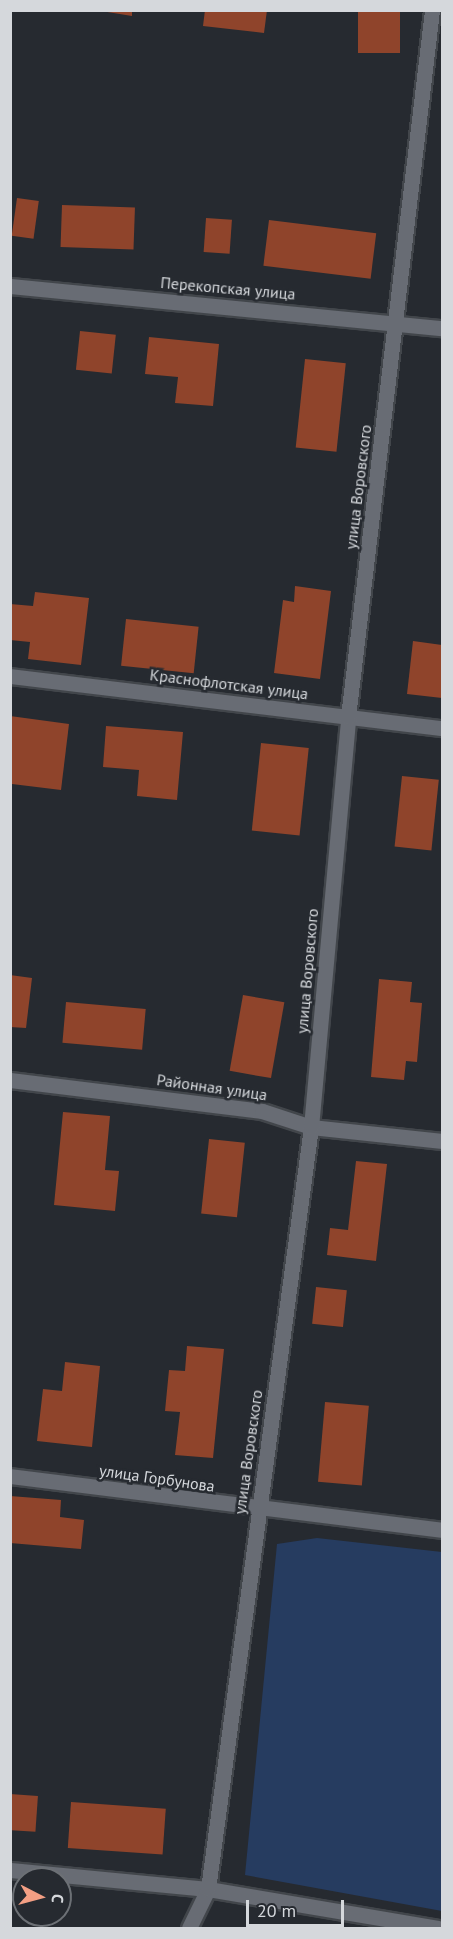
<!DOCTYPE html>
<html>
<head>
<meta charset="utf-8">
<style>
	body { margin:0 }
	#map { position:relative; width:453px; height:1939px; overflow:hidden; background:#262a30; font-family:"PT Sans",sans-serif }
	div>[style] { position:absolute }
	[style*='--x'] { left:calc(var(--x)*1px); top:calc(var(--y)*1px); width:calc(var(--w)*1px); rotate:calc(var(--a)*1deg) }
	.green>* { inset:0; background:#263c60 }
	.building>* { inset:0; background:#8f442b; transform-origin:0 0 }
	.roads { filter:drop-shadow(2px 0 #42464b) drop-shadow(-2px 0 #42464b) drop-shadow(0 2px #42464b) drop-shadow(0 -2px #42464b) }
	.minor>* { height:15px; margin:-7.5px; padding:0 7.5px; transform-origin:7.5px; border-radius:7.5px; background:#686c74 }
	span { translate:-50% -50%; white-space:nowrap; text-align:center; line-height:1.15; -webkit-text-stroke:5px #262a30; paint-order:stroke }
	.street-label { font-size:16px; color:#d5d8dc }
	.frame { position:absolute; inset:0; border:12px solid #d5d8dc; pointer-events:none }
	.north { position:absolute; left:12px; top:1867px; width:60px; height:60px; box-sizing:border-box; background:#262a30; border:2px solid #6c7075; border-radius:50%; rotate:96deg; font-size:16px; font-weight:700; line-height:24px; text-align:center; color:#d5d8dc }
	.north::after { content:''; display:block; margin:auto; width:21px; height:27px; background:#f39f84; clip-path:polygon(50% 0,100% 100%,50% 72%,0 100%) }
	.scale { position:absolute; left:246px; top:1900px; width:98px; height:27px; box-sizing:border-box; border:3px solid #d5d8dc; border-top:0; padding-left:8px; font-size:18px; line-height:21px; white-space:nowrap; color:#d5d8dc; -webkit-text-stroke:4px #262a30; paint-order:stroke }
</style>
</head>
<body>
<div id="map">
	<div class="green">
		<div style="clip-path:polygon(317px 1538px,442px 1552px,442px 1911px,245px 1875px,277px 1544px)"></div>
	</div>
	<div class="building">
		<div style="clip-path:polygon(95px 10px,132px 10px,132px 16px)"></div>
		<div style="clip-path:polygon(205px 10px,267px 10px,264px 33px,203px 26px)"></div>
		<div style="left:358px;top:10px;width:42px;height:43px"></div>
		<div style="left:17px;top:198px;width:22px;height:38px;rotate:8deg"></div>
		<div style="left:62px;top:205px;width:73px;height:42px;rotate:2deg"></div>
		<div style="left:206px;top:218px;width:26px;height:34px;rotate:4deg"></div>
		<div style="left:269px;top:220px;width:108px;height:46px;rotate:7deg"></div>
		<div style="left:80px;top:331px;width:36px;height:39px;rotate:6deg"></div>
		<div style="clip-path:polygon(149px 337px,219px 344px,213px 406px,175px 403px,178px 377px,145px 374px)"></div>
		<div style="left:305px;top:359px;width:41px;height:89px;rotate:6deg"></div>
		<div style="clip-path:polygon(295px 586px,331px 591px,320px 679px,274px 673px,283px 600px,294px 602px)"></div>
		<div style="clip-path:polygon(35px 592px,89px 598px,81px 665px,28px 659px,30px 642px,10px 640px,10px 604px,33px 606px)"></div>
		<div style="left:126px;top:619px;width:73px;height:47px;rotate:6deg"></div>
		<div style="clip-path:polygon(413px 641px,442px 645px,442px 698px,407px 694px)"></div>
		<div style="clip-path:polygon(10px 716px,69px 724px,61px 790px,12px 784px)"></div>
		<div style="clip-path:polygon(106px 726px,183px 732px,177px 800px,137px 796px,139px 770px,103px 767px)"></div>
		<div style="left:261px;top:743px;width:48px;height:88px;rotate:6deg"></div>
		<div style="left:402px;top:776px;width:37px;height:71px;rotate:6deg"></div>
		<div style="clip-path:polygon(10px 975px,32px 978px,26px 1028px,10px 1027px)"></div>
		<div style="clip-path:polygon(379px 979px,412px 982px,410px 1002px,422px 1003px,417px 1062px,406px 1061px,404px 1080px,371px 1077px)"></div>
		<div style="left:243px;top:995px;width:42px;height:77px;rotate:10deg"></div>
		<div style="left:66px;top:1002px;width:80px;height:41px;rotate:5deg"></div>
		<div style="clip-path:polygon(63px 1112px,110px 1116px,105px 1170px,119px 1171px,115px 1211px,54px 1205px)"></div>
		<div style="left:209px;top:1139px;width:36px;height:75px;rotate:6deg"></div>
		<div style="clip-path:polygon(356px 1161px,387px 1164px,376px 1261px,327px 1255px,330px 1228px,348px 1230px)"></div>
		<div style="left:316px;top:1287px;width:31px;height:37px;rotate:6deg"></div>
		<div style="clip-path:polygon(187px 1346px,224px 1349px,213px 1458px,175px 1455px,180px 1412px,165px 1411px,169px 1370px,185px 1371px)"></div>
		<div style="clip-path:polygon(65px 1362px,100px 1366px,92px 1447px,37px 1441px,43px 1389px,62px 1391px)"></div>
		<div style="left:325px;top:1402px;width:44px;height:80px;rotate:5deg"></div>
		<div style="clip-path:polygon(10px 1496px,61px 1500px,60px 1517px,84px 1520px,81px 1549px,10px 1543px)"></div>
		<div style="left:10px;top:1794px;width:28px;height:36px;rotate:4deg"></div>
		<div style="left:71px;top:1802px;width:95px;height:46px;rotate:4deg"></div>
	</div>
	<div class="roads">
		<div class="minor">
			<div style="--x:10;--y:286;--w:434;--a:5.6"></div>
			<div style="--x:10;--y:676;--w:435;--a:6.9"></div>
			<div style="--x:10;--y:1080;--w:254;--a:7"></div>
			<div style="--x:262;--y:1111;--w:52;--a:18.1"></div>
			<div style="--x:311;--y:1127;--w:132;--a:6.1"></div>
			<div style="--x:10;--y:1476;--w:435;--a:7.1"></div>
			<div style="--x:10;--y:1870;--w:199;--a:5.5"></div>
			<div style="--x:208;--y:1889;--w:233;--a:9.6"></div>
			<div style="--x:189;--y:1928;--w:43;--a:-64"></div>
			<div style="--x:208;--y:1889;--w:769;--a:-82.3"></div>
			<div style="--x:311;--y:1127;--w:412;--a:-84.8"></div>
			<div style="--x:348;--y:717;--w:712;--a:-83.22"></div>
		</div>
	</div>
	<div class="street-label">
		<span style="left:228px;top:288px;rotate:5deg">Перекопская улица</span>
		<span style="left:358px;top:487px;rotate:-83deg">улица Воровского</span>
		<span style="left:229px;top:684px;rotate:7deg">Краснофлотская улица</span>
		<span style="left:307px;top:971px;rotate:-85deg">улица Воровского</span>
		<span style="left:212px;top:1087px;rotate:8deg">Районная улица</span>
		<span style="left:248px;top:1452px;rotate:-82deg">улица Воровского</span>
		<span style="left:157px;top:1478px;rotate:8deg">улица Горбунова</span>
	</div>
	<div class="frame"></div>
	<div class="north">С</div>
	<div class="scale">20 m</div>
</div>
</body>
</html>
